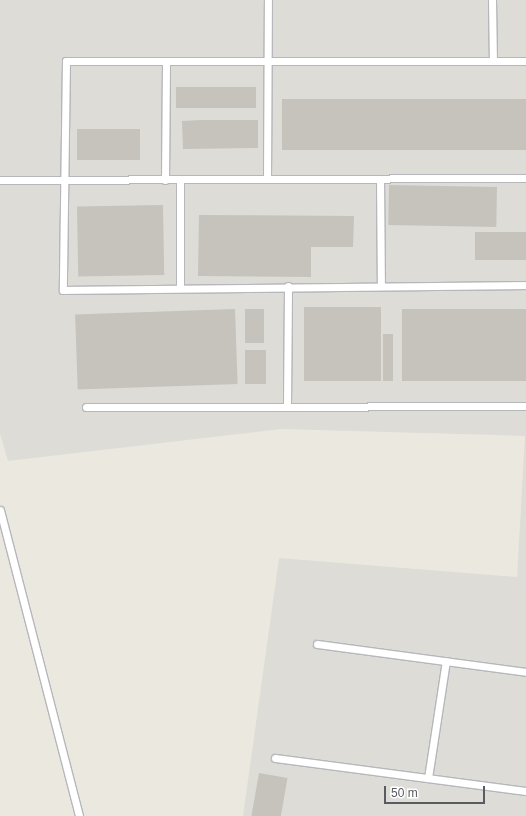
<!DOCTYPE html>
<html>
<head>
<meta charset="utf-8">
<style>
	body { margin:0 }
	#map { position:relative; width:526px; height:816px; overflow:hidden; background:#ebe9df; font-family:Arial,sans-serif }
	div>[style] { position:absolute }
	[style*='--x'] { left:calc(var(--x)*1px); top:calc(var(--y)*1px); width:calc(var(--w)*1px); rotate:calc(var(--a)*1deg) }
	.industrial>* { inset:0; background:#dedcd7 }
	.building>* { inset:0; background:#c6c3bd; transform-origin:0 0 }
	.roads { filter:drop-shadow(1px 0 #b5b7bc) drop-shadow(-1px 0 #b5b7bc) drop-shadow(0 1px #b5b7bc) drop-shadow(0 -1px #b5b7bc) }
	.service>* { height:7px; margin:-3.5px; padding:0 3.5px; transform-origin:3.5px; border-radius:3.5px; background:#fff }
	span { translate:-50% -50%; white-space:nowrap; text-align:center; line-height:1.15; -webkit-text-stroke:3px #fff; paint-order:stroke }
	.scale { position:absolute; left:384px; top:786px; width:101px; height:18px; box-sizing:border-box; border:2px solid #585b60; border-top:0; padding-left:5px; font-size:12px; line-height:14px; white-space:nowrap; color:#585b60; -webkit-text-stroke:3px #fff; paint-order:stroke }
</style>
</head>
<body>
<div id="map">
	<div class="industrial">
		<div style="clip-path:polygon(0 0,526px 0,526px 816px,243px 816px,279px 558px,517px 577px,525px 436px,282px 429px,8px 461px,0 434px)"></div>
	</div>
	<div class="building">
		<div style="left:176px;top:87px;width:80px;height:21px"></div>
		<div style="left:282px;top:99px;width:244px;height:51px"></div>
		<div style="clip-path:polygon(201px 120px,258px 120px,258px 148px,183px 149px,182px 121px)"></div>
		<div style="left:77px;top:129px;width:63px;height:31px"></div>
		<div style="left:389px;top:185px;width:108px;height:40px;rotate:1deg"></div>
		<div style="left:163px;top:205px;width:70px;height:86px;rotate:89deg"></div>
		<div style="clip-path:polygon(199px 215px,354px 216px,353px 247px,311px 247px,311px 277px,198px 276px)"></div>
		<div style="left:475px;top:232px;width:51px;height:28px"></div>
		<div style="left:304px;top:307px;width:77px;height:74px"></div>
		<div style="left:235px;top:309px;width:75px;height:160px;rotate:88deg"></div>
		<div style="left:245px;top:309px;width:19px;height:34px"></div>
		<div style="left:402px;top:309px;width:124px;height:72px"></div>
		<div style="left:383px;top:334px;width:10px;height:47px"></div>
		<div style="left:266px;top:350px;width:34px;height:21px;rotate:90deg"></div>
		<div style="left:259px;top:773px;width:29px;height:44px;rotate:10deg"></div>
	</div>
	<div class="roads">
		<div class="service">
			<div style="--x:492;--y:0;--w:61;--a:89.1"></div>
			<div style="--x:526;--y:61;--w:460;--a:180"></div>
			<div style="--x:66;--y:61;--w:229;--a:90.8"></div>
			<div style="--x:63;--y:290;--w:463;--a:-0.6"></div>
			<div style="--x:267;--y:179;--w:179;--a:-89.7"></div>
			<div style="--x:380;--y:179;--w:106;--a:89.5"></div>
			<div style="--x:0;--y:180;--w:526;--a:-0.22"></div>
			<div style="--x:165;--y:180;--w:119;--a:-89.5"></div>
			<div style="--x:180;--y:180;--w:108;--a:90"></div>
			<div style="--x:287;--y:404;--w:118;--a:-89.5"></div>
			<div style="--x:86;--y:407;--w:440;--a:-0.1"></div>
			<div style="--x:0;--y:510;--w:316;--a:75.5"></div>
			<div style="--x:317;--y:644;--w:211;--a:7.6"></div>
			<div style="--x:275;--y:758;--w:253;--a:7.5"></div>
			<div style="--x:428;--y:778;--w:118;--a:-81.3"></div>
		</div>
	</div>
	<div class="scale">50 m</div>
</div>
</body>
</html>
